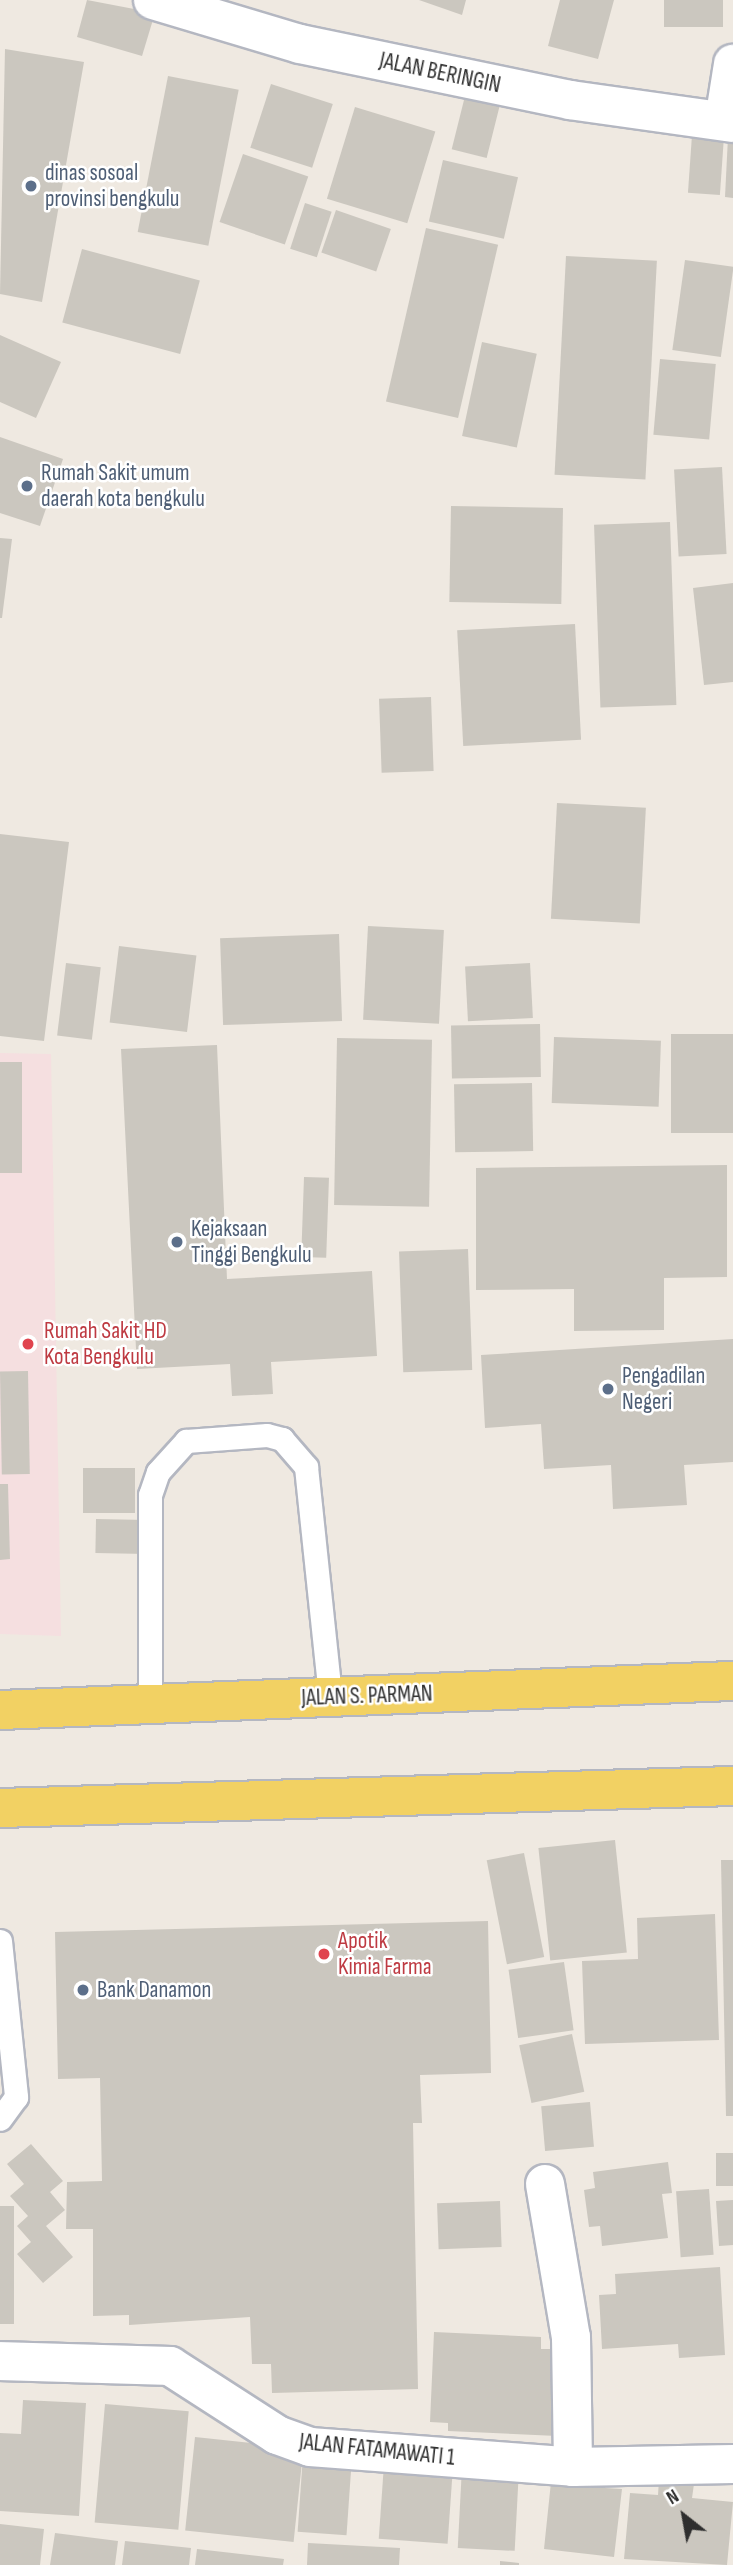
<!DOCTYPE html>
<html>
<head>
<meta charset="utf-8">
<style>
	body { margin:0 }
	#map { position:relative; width:733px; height:2565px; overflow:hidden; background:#efe9e1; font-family:"Sofia Sans Condensed",sans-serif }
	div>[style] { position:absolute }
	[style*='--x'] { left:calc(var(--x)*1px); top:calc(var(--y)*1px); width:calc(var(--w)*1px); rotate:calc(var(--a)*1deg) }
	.medical>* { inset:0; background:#f5dfe0 }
	.building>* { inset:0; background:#cbc7bf; transform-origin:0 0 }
	.roads { filter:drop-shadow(2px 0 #b4b7c1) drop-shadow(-2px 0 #b4b7c1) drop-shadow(0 2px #b4b7c1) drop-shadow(0 -2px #b4b7c1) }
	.service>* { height:23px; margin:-11.5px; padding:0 11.5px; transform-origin:11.5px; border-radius:11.5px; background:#fff }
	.minor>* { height:38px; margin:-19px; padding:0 19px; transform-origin:19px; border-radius:19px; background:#fff }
	.tertiary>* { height:38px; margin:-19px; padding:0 19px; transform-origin:19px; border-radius:19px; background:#fff }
	.primary>* { height:38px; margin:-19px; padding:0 19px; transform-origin:19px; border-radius:19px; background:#f2d163 }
	.dots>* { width:19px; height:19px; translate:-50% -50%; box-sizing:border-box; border:4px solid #fff; border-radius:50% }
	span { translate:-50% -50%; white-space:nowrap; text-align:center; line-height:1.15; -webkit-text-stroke:5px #fff; paint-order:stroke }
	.street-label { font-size:23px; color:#2e2e2e }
	.service-label { font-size:23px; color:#4e5e75 }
	.left { translate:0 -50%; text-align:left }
	.health-label { font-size:23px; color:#be3a42 }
	.north { position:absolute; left:649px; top:2481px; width:70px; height:70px; -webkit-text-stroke:5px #fff; paint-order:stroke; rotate:329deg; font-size:19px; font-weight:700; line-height:28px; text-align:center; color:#2e2e2e }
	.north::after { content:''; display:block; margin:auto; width:24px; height:32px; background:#2e2e2e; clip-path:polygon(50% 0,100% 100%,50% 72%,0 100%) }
</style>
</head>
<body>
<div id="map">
	<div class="medical">
		<div style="clip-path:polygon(0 1053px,51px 1054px,61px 1636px,0 1634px)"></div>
	</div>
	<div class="building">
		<div style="clip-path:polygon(87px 0,155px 13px,142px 56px,77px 37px)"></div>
		<div style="clip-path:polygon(419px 0,466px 0,462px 15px)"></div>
		<div style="clip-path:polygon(560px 0,614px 0,598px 59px,548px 46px)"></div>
		<div style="left:664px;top:0;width:59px;height:27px"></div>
		<div style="clip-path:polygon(5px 49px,84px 62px,42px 302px,0 294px)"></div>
		<div style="left:168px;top:76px;width:72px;height:159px;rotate:11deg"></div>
		<div style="left:271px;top:84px;width:65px;height:67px;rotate:18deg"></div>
		<div style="left:465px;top:96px;width:36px;height:55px;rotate:14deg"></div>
		<div style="left:355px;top:107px;width:84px;height:96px;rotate:17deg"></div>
		<div style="left:692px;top:135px;width:32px;height:58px;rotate:4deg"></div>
		<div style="clip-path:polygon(728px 137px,733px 137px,733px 198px,725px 197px)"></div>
		<div style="left:243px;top:154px;width:69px;height:72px;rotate:19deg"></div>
		<div style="left:443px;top:160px;width:77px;height:63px;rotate:13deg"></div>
		<div style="left:305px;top:203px;width:28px;height:48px;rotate:18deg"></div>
		<div style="left:336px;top:210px;width:58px;height:45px;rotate:19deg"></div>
		<div style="left:426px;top:228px;width:74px;height:178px;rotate:13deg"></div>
		<div style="left:82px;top:249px;width:122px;height:76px;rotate:15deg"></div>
		<div style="left:566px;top:256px;width:91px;height:219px;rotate:3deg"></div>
		<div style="left:685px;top:260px;width:49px;height:91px;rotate:8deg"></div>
		<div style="clip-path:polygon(0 335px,61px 362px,36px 418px,0 402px)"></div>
		<div style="left:482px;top:342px;width:56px;height:96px;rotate:12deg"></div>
		<div style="left:660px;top:359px;width:56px;height:76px;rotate:5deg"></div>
		<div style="clip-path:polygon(0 437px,63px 459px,40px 526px,0 513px)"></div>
		<div style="left:722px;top:467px;width:87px;height:48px;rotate:87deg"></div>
		<div style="left:451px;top:506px;width:112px;height:96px;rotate:1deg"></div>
		<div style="left:670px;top:522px;width:183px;height:76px;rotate:88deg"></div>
		<div style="clip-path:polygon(0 538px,12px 539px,2px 618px,0 618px)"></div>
		<div style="clip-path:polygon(733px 583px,733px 682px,704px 685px,693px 588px)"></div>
		<div style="left:575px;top:624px;width:116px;height:118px;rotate:87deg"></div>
		<div style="left:431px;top:697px;width:74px;height:52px;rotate:88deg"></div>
		<div style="left:557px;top:803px;width:89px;height:116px;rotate:3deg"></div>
		<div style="clip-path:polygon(0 834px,69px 842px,44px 1041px,0 1036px)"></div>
		<div style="left:368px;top:926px;width:76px;height:94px;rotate:3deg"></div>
		<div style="left:339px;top:934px;width:87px;height:119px;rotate:88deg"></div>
		<div style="left:119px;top:946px;width:78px;height:77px;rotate:7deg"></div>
		<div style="left:66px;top:963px;width:35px;height:73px;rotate:7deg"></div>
		<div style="left:530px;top:963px;width:55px;height:65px;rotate:87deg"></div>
		<div style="left:540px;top:1024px;width:53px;height:89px;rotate:89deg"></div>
		<div style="left:733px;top:1034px;width:99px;height:62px;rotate:90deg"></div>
		<div style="left:554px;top:1037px;width:107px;height:66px;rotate:2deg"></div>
		<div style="left:337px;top:1038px;width:95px;height:167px;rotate:1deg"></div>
		<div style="clip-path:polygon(217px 1045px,227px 1279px,372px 1271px,377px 1356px,271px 1362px,273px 1394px,232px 1396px,230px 1364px,137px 1369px,121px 1049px)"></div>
		<div style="left:0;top:1062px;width:22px;height:111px"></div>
		<div style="left:532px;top:1083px;width:68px;height:78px;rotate:89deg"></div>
		<div style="clip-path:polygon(727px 1165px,727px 1277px,664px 1278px,664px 1330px,574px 1331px,574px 1289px,476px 1290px,476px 1168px)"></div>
		<div style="left:304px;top:1177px;width:25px;height:80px;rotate:2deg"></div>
		<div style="left:468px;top:1249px;width:121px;height:69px;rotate:88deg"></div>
		<div style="clip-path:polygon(733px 1339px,733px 1462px,684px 1465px,687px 1505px,613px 1509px,611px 1465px,544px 1469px,541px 1424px,485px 1428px,481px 1355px)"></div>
		<div style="left:28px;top:1371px;width:103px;height:28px;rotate:89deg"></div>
		<div style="left:83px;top:1468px;width:52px;height:45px"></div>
		<div style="clip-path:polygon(0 1484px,8px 1484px,10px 1559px,0 1560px)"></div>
		<div style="left:96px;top:1519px;width:51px;height:34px;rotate:1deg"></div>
		<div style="left:615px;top:1840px;width:113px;height:77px;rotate:84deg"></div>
		<div style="left:524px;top:1853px;width:106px;height:38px;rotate:79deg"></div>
		<div style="clip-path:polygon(721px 1860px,733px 1860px,733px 2116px,726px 2116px)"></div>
		<div style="clip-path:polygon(715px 1914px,719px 2040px,585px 2044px,582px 1961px,638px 1959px,637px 1918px)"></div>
		<div style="clip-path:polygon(488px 1921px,491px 2073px,420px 2075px,422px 2123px,413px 2123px,418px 2389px,272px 2393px,271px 2364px,252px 2364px,250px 2317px,129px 2325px,129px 2315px,93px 2316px,93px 2229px,66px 2229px,67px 2182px,102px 2181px,100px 2078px,58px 2079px,55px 1932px)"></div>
		<div style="left:564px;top:1962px;width:69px;height:56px;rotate:82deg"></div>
		<div style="left:572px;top:2034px;width:59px;height:54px;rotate:78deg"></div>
		<div style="left:590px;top:2102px;width:45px;height:49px;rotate:85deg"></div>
		<div style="clip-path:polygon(31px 2144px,63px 2181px,50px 2192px,65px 2210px,46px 2226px,73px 2257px,43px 2283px,17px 2254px,31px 2242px,17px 2226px,28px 2216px,10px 2196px,24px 2184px,7px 2164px)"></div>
		<div style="left:733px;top:2153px;width:33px;height:17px;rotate:90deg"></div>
		<div style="clip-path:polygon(668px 2162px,672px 2193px,662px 2194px,668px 2238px,602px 2246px,600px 2226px,589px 2227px,584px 2190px,595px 2188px,593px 2172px)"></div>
		<div style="left:709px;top:2189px;width:66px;height:33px;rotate:86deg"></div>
		<div style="clip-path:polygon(733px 2200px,733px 2245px,719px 2246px,716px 2201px)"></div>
		<div style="left:500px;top:2201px;width:46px;height:63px;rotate:88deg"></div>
		<div style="left:0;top:2206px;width:14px;height:118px"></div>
		<div style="clip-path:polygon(720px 2267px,725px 2355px,679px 2358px,678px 2344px,602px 2349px,599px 2295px,616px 2294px,615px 2274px)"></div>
		<div style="clip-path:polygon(434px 2332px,541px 2337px,541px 2349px,561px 2349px,557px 2436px,448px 2431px,448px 2423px,430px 2422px)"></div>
		<div style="clip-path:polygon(23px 2400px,86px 2403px,79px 2516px,0 2511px,0 2433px,21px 2434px)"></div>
		<div style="left:105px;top:2404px;width:84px;height:119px;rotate:5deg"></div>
		<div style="left:195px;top:2437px;width:109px;height:94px;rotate:6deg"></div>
		<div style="left:303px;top:2455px;width:49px;height:77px;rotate:4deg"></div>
		<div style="left:384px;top:2464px;width:69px;height:75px;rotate:4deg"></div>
		<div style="left:462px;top:2467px;width:57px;height:81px;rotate:3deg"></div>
		<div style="clip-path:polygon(605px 2477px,605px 2488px,622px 2489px,614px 2557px,544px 2549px,551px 2482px)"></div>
		<div style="clip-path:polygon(659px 2480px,694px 2484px,692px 2498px,733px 2502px,727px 2565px,624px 2559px,630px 2493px,658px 2495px)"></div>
		<div style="clip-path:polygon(0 2524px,44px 2529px,40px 2565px,0 2565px)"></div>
		<div style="clip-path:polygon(55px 2533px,118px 2541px,115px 2565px,50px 2565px)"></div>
		<div style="clip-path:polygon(125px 2541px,191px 2548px,189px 2565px,122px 2565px)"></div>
		<div style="clip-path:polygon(308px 2543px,400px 2548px,399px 2565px,307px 2565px)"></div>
		<div style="clip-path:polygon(197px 2549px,284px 2559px,283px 2565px,195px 2565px)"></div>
		<div style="clip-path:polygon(500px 2561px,519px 2563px,519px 2565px,500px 2565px)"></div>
	</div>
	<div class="roads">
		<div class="service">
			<div style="--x:150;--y:1703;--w:208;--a:-90"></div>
			<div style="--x:150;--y:1495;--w:24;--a:-71"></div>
			<div style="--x:158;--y:1472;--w:42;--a:-47.9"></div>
			<div style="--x:186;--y:1441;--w:81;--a:-4.2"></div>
			<div style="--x:267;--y:1435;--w:16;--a:15"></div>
			<div style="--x:282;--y:1439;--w:37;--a:49"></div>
			<div style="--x:306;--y:1467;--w:231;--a:84"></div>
			<div style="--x:0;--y:1941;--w:157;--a:84.1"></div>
			<div style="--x:16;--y:2097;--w:27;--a:126"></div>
		</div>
		<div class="minor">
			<div style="--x:724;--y:121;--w:58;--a:-81"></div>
			<div style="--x:545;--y:2184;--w:155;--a:80.4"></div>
			<div style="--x:571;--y:2337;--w:130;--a:89.1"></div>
			<div style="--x:0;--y:2361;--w:170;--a:1.7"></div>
			<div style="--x:170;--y:2366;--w:127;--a:32.8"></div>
			<div style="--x:277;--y:2435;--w:35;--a:20"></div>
			<div style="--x:310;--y:2447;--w:264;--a:4.3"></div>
			<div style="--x:573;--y:2467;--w:160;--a:-1.1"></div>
		</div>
		<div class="tertiary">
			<div style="--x:153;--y:0;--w:153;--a:16.7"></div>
			<div style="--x:300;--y:44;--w:276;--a:11.7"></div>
			<div style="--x:570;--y:100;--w:165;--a:8"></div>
		</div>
		<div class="primary">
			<div style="--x:0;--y:1710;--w:734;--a:-2.27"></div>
			<div style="--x:0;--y:1808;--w:733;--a:-1.72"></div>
		</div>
	</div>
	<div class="dots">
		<div style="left:31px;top:186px;background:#5c6f8a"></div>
		<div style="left:27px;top:486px;background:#5c6f8a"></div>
		<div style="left:177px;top:1242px;background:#5c6f8a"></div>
		<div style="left:28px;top:1344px;background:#e0444e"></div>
		<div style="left:608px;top:1389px;background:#5c6f8a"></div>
		<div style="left:324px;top:1954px;background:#e0444e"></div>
		<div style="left:83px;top:1990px;background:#5c6f8a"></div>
	</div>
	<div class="street-label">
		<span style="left:440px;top:73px;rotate:12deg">JALAN BERINGIN</span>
		<span style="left:367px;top:1696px;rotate:-2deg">JALAN S. PARMAN</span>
		<span style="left:377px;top:2450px;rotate:6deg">JALAN FATAMAWATI 1</span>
	</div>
	<div class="service-label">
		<span class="left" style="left:45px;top:186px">dinas sosoal<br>provinsi bengkulu</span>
		<span class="left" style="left:41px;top:486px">Rumah Sakit umum<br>daerah kota bengkulu</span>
		<span class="left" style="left:191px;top:1242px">Kejaksaan<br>Tinggi Bengkulu</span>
		<span class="left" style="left:622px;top:1389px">Pengadilan<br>Negeri</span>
		<span class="left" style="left:97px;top:1990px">Bank Danamon</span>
	</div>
	<div class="health-label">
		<span class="left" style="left:44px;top:1344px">Rumah Sakit HD<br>Kota Bengkulu</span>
		<span class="left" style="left:338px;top:1954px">Apotik<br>Kimia Farma</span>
	</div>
	<div class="north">N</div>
</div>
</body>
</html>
